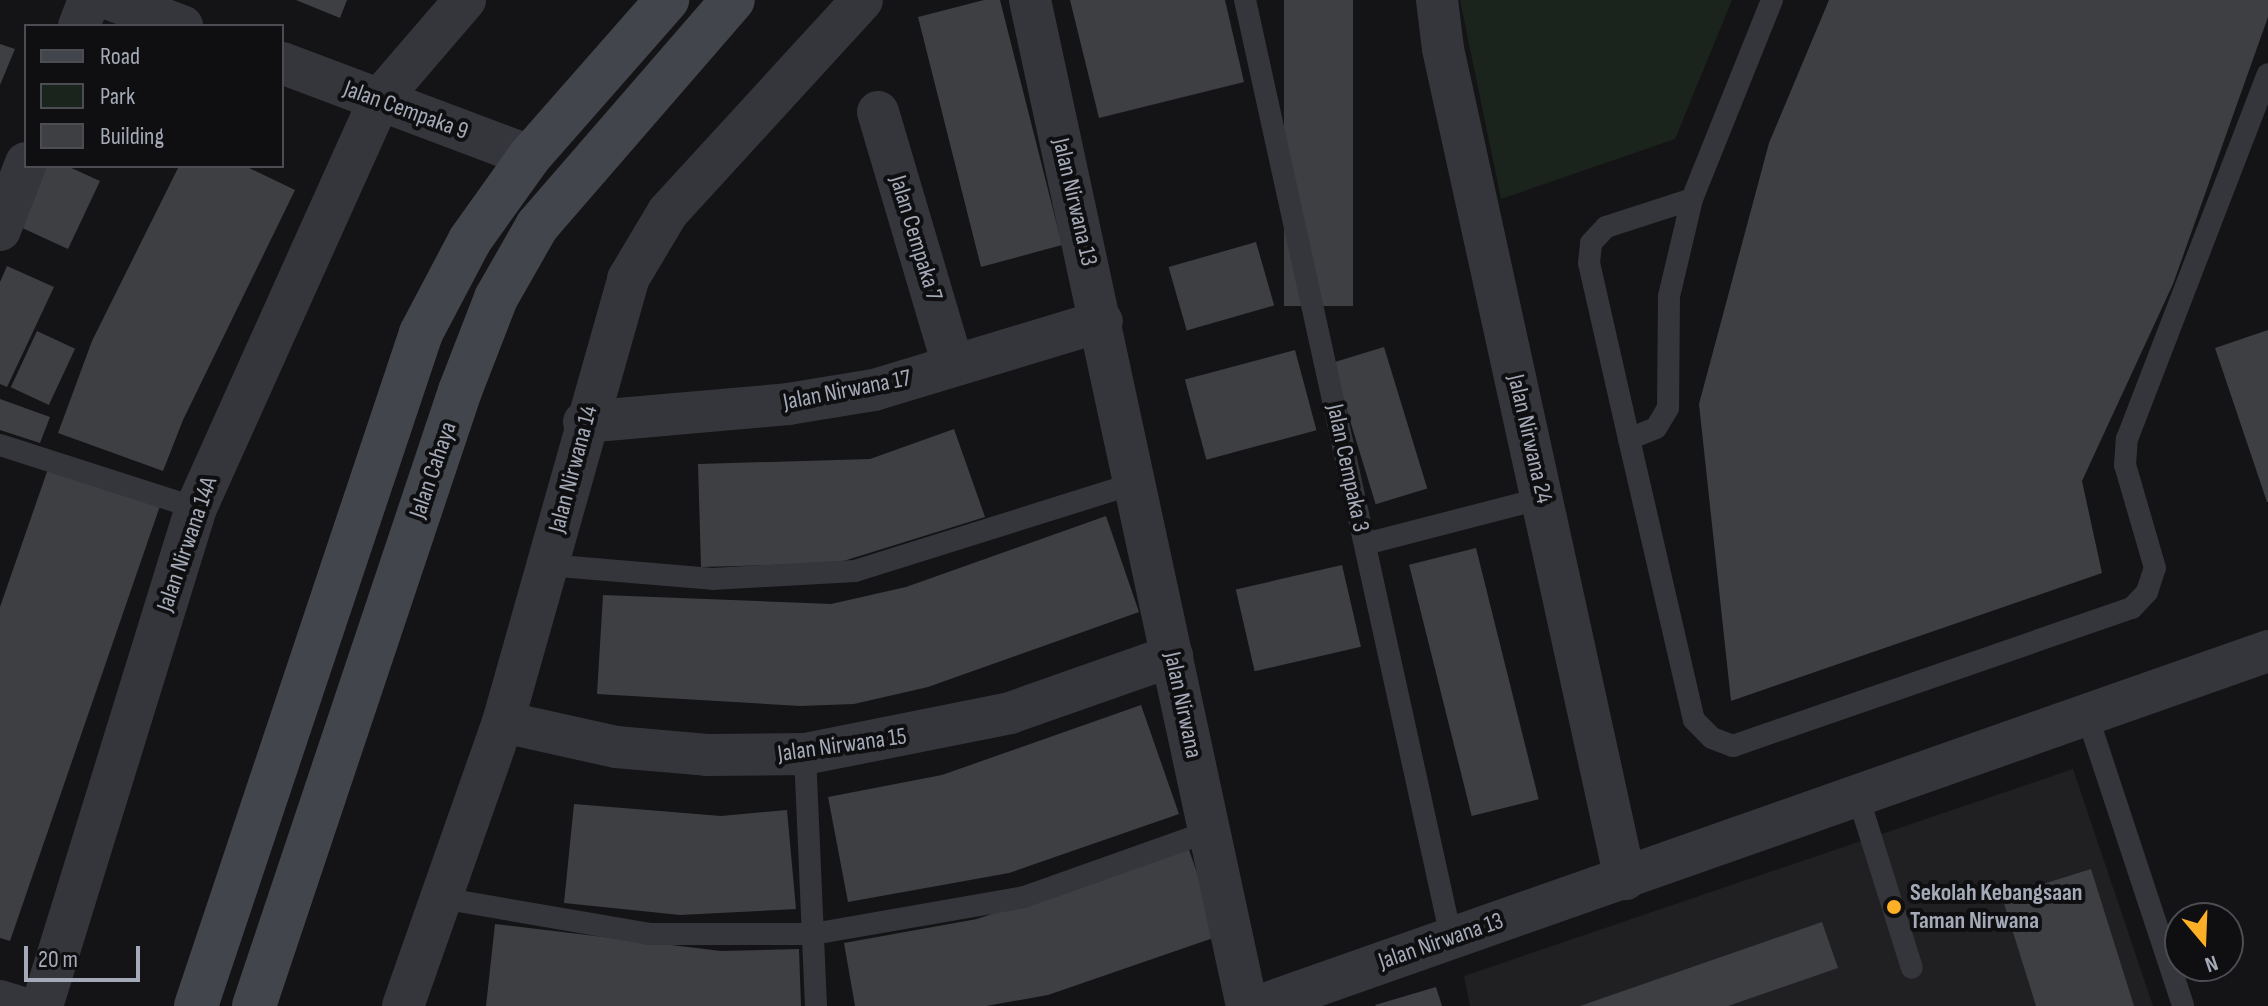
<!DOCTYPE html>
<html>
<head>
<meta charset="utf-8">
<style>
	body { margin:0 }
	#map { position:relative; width:2268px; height:1006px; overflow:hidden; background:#141416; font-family:"Sofia Sans Condensed",sans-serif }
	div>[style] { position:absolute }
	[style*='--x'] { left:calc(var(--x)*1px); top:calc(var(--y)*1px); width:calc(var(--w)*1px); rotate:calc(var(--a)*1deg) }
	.built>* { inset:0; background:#202023 }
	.green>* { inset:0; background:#1b241c }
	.building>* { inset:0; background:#3d3f43; transform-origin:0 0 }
	.lane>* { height:22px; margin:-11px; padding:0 11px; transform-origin:11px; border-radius:11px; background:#34363b }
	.street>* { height:42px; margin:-21px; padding:0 21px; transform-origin:21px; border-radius:21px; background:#34363b }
	.secondary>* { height:44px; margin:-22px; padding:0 22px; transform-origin:22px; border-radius:22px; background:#42454b }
	.dots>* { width:22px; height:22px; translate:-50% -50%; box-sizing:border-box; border:4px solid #0f0f11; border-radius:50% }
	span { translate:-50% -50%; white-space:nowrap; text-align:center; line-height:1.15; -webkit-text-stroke:8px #0f0f11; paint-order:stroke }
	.street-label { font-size:24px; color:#a4aab7 }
	.poi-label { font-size:24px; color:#a4aab7; font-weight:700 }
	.left { translate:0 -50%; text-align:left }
	.legend { position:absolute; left:24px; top:24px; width:260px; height:144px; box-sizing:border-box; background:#0f0f11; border:2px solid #4b4d53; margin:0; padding:10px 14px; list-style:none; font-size:24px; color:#a4aab7 }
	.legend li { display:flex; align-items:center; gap:16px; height:40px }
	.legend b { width:40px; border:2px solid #4b4d53 }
	.north { position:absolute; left:2164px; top:902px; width:80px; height:80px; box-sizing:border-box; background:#0f0f11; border:2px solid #4b4d53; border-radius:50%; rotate:161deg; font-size:22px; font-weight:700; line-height:32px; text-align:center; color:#a4aab7 }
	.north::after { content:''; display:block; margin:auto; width:28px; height:36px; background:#fdaf25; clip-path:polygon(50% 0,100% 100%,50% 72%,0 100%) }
	.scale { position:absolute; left:24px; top:946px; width:116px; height:36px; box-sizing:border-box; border:4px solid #a4aab7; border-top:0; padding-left:10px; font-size:24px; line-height:28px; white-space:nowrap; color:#a4aab7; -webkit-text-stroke:6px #0f0f11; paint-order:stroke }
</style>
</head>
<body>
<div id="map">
	<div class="built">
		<div style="clip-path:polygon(2073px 769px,2153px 1006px,1470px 1006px,1464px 976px)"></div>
	</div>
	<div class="green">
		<div style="clip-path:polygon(1460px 0,1732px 0,1675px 139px,1501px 199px)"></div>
	</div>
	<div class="building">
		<div style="clip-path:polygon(296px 0,347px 0,340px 18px)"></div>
		<div style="clip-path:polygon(984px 0,1000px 0,1062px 245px,981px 267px,918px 17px)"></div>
		<div style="clip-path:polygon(1070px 0,1225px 0,1244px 82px,1099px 118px)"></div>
		<div style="left:1284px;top:0;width:69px;height:306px"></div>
		<div style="clip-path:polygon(1829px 0,2268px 0,2268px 17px,2173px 284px,2082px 481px,2102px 573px,1731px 701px,1699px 404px,1769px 143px)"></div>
		<div style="clip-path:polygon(0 44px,15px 49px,0 85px)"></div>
		<div style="clip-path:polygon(46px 166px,67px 166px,100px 181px,68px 249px,18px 226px)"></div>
		<div style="clip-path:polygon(179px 166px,245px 166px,295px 190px,183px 420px,163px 471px,58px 433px,92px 341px)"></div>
		<div style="left:1256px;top:242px;width:66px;height:91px;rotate:74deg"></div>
		<div style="clip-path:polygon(7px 266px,54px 287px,7px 387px,0 384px,0 282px)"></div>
		<div style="clip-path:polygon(2268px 330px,2268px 502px,2267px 502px,2215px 348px)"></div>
		<div style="left:37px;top:331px;width:42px;height:62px;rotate:25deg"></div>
		<div style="left:1384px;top:347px;width:148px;height:54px;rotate:73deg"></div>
		<div style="left:1295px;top:350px;width:83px;height:114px;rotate:75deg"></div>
		<div style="clip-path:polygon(0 399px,50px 417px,40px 443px,0 430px)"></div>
		<div style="clip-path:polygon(954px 429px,985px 517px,837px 563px,701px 567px,698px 464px,870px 459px)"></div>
		<div style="clip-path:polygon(49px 466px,161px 503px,10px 941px,0 938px,0 607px)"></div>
		<div style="clip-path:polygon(1106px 516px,1139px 612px,928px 687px,854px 704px,800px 706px,597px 694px,603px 595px,831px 604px,906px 587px)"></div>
		<div style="left:1476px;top:548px;width:259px;height:69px;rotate:76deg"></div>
		<div style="left:1342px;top:565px;width:84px;height:109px;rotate:77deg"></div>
		<div style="clip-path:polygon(1141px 705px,1179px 814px,1009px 873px,848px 902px,828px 797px,942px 775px)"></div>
		<div style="clip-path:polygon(574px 804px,721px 816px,787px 810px,796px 909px,680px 915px,564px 903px)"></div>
		<div style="clip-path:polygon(1188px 847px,1219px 936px,1048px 995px,986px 1006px,855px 1006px,844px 943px,977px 919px)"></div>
		<div style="clip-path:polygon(2091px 869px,2134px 1006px,2036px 1006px,2002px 897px)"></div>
		<div style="clip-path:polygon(1822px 922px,1838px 968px,1728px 1006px,1580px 1006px)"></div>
		<div style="clip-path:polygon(495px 924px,721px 951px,799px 949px,801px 1006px,486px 1006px)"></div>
		<div style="clip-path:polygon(1436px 987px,1442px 1006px,1376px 1006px,1375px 1005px)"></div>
	</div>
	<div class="lane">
		<div style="--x:1245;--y:0;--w:959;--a:77.6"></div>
		<div style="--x:1772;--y:0;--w:214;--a:111.9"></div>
		<div style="--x:1692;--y:199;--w:100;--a:103.3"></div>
		<div style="--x:1669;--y:296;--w:112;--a:90.5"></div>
		<div style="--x:1668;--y:408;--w:23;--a:121"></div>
		<div style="--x:1656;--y:428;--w:29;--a:158"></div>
		<div style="--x:1629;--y:439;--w:288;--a:77"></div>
		<div style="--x:1694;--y:720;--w:25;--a:45"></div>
		<div style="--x:1712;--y:738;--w:22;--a:21"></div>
		<div style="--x:1733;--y:746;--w:422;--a:-19.1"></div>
		<div style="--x:2132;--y:608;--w:22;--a:-47"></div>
		<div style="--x:2147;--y:592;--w:25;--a:-72"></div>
		<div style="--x:2155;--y:568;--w:107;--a:-106.2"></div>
		<div style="--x:2125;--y:465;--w:26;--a:-86"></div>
		<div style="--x:2127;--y:439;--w:391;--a:-68.9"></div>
		<div style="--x:1629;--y:439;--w:180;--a:-102.8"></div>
		<div style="--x:1589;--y:263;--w:20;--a:-84"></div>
		<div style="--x:1591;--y:243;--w:22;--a:-47"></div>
		<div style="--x:1606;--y:227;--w:90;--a:-18"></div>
		<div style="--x:0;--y:445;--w:206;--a:17.8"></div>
		<div style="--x:1365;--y:544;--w:184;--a:-14.5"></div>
		<div style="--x:547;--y:565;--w:166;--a:4.8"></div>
		<div style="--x:712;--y:579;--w:143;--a:-3.2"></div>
		<div style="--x:855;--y:571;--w:294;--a:-17.4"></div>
		<div style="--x:2087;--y:715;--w:306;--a:71.7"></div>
		<div style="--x:805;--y:754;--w:252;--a:87.5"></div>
		<div style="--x:1858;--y:796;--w:180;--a:72.6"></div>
		<div style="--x:441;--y:898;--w:211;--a:9.8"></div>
		<div style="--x:649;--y:934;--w:164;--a:0"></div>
		<div style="--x:813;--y:934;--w:214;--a:-9.9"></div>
		<div style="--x:1024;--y:897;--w:197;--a:-19.5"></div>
	</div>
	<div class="street">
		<div style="--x:112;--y:0;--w:75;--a:20.4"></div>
		<div style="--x:1030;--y:0;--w:1029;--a:77.83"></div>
		<div style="--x:1437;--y:0;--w:49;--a:83"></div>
		<div style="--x:1443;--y:49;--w:850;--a:77.63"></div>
		<div style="--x:79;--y:26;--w:28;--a:-69"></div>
		<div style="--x:282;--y:63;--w:265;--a:20.6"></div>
		<div style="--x:878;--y:112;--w:264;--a:73.5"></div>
		<div style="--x:0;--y:230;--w:72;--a:-68.8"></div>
		<div style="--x:584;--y:422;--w:205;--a:-5"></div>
		<div style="--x:788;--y:404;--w:87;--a:-9.2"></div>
		<div style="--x:874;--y:390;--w:238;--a:-16.8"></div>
		<div style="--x:503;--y:722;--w:116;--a:12.5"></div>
		<div style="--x:616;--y:747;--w:91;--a:5"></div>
		<div style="--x:707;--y:755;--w:98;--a:-0.6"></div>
		<div style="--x:805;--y:754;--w:209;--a:-11.3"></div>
		<div style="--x:1010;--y:713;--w:172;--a:-19.4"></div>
		<div style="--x:0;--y:1001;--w:17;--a:17"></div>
		<div style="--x:42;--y:1006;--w:521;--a:-72.82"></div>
		<div style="--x:196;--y:508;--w:447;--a:-65.8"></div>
		<div style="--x:379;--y:100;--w:132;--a:-49.3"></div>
		<div style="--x:403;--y:1006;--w:301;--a:-70.6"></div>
		<div style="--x:503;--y:722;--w:460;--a:-74.2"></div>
		<div style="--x:628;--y:279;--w:78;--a:-59.2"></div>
		<div style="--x:668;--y:212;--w:287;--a:-47.5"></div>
		<div style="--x:1259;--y:1006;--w:1070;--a:-19.38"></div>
	</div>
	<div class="secondary">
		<div style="--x:196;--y:1006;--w:710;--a:-71.51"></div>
		<div style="--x:421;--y:333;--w:105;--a:-62.2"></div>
		<div style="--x:470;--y:240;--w:103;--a:-54.5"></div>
		<div style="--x:530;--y:156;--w:208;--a:-48.7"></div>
		<div style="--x:254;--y:1006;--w:649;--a:-71.48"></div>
		<div style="--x:460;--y:391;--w:100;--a:-68.8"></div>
		<div style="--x:496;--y:298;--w:83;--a:-60.3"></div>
		<div style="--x:537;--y:226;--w:299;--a:-49.1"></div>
	</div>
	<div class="dots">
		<div style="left:1894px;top:907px;background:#fdaf25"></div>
	</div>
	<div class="street-label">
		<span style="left:406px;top:110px;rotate:20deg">Jalan Cempaka 9</span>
		<span style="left:1075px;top:202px;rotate:77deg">Jalan Nirwana 13</span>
		<span style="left:916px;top:238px;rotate:73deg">Jalan Cempaka 7</span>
		<span style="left:847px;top:390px;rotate:-11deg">Jalan Nirwana 17</span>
		<span style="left:1530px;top:439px;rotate:77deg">Jalan Nirwana 24</span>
		<span style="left:1348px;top:468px;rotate:78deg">Jalan Cempaka 3</span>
		<span style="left:573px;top:469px;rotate:-75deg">Jalan Nirwana 14</span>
		<span style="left:433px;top:470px;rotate:-71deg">Jalan Cahaya</span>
		<span style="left:187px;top:544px;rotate:-71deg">Jalan Nirwana 14A</span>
		<span style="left:1183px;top:705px;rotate:78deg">Jalan Nirwana</span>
		<span style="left:842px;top:745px;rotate:-8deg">Jalan Nirwana 15</span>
		<span style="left:1441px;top:941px;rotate:-19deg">Jalan Nirwana 13</span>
	</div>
	<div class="poi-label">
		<span class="left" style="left:1910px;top:907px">Sekolah Kebangsaan<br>Taman Nirwana</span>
	</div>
	<ul class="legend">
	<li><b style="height:10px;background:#42454b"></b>Road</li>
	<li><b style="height:22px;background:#1b241c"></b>Park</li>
	<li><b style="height:22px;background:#3d3f43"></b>Building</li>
	</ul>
	<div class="north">N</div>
	<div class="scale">20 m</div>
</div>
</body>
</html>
